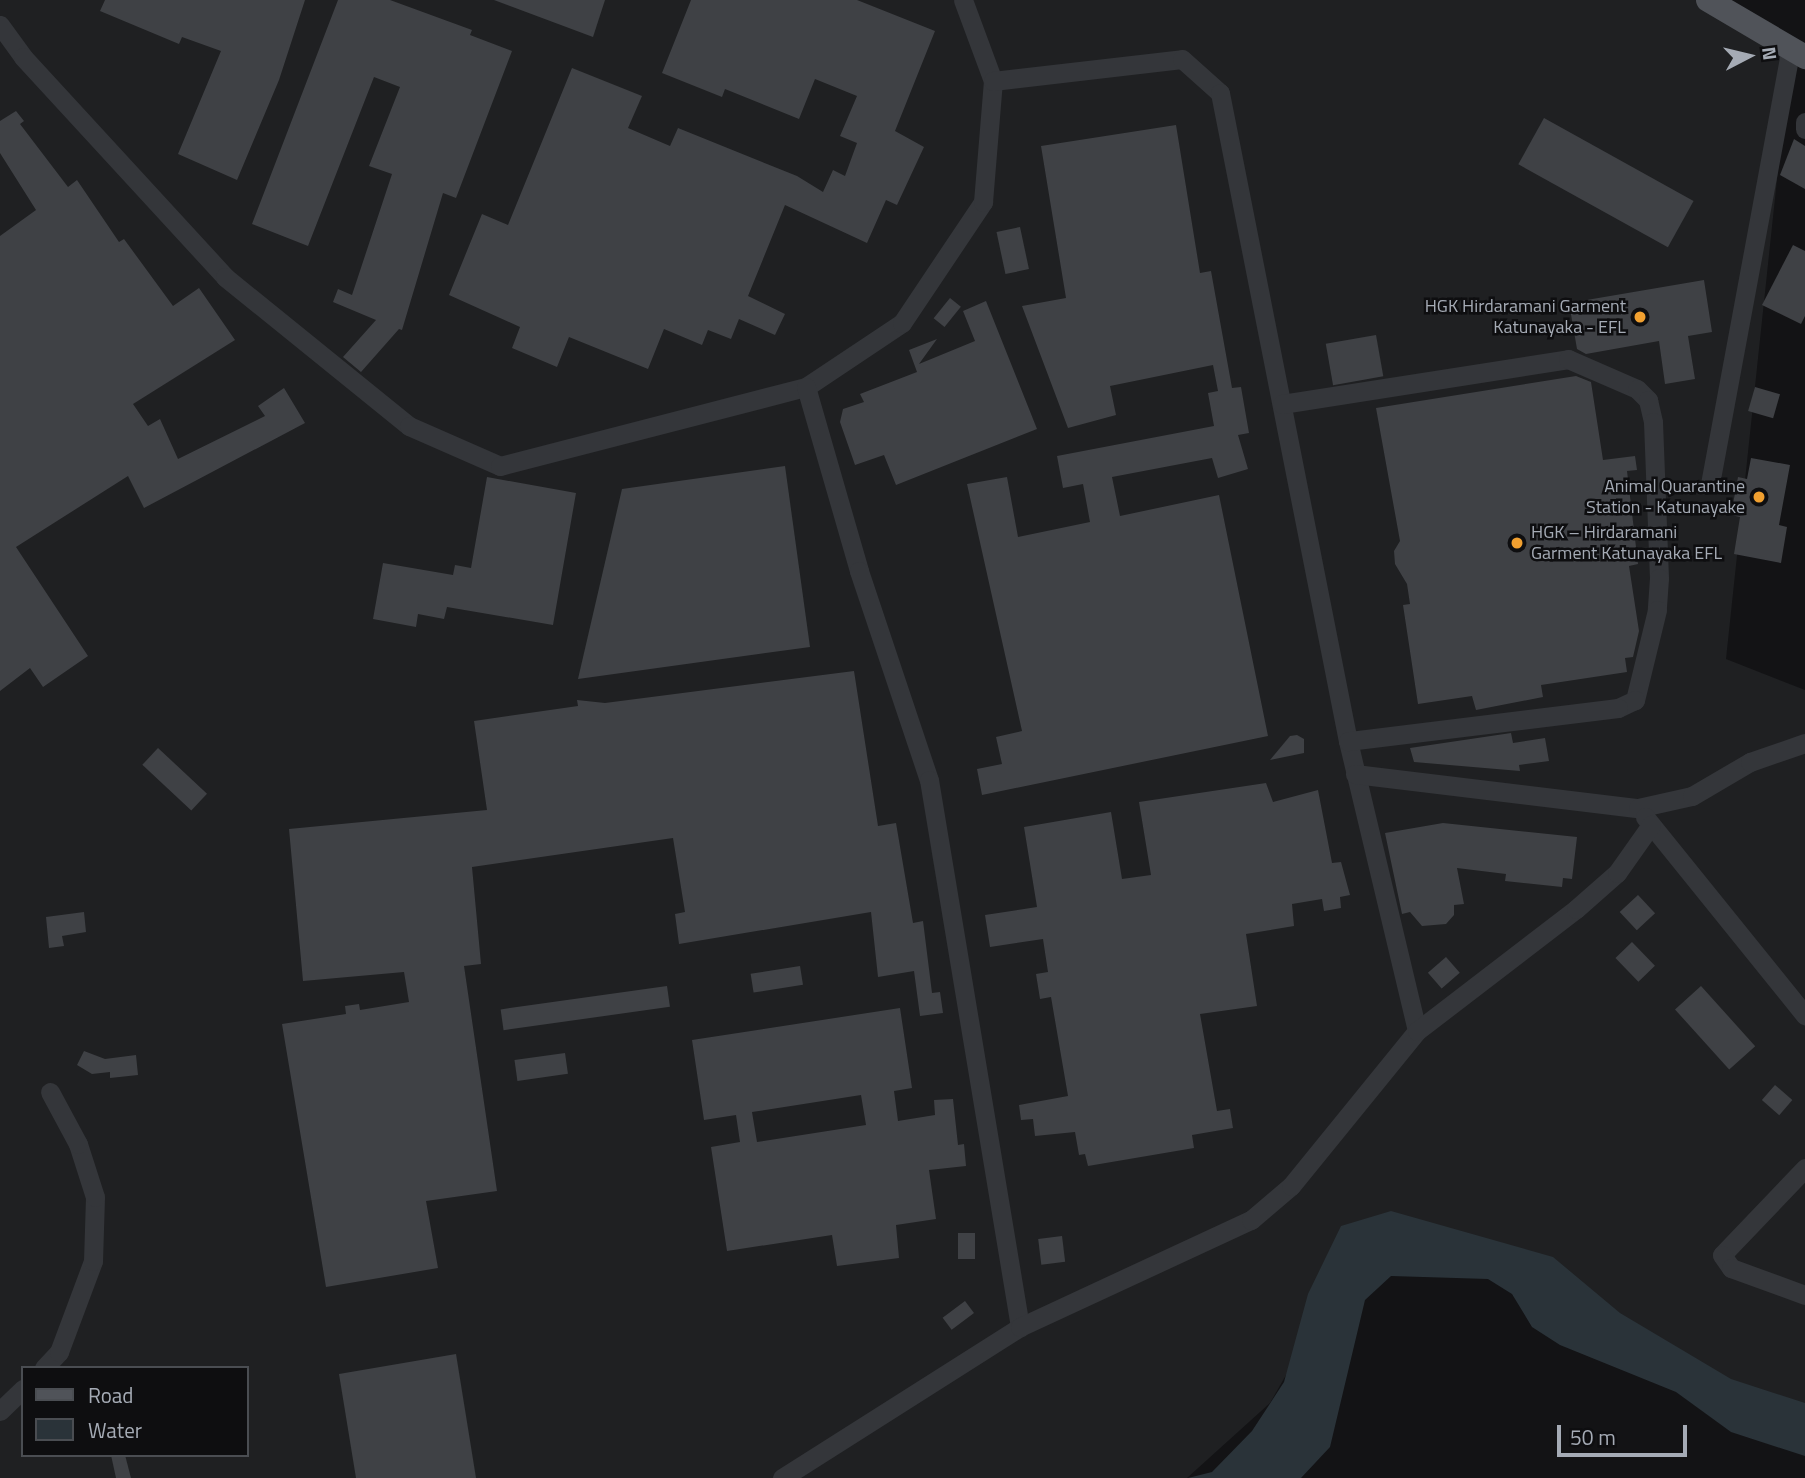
<!DOCTYPE html>
<html>
<head>
<meta charset="utf-8">
<style>
	body { margin:0 }
	#map { position:relative; width:1805px; height:1478px; overflow:hidden; background:#131315; font-family:"Titillium Web",sans-serif }
	div>[style] { position:absolute }
	[style*='--x'] { left:calc(var(--x)*1px); top:calc(var(--y)*1px); width:calc(var(--w)*1px); rotate:calc(var(--a)*1deg) }
	.built>* { inset:0; background:#1f2022 }
	.water>* { inset:0; background:#2a3339 }
	.building>* { inset:0; background:#3f4145; transform-origin:0 0 }
	.minor>* { height:19px; margin:-9.5px; padding:0 9.5px; transform-origin:9.5px; border-radius:9.5px; background:#34363a }
	.major>* { height:24px; margin:-12px; padding:0 12px; transform-origin:12px; border-radius:12px; background:#505359 }
	.dots>* { width:19px; height:19px; translate:-50% -50%; box-sizing:border-box; border:4px solid #0e0e10; border-radius:50% }
	span { translate:-50% -50%; white-space:nowrap; text-align:center; line-height:1.15; -webkit-text-stroke:5px #0e0e10; paint-order:stroke }
	.poi-label { font-size:18px; color:#a5abb5 }
	.right { translate:-100% -50%; text-align:right }
	.left { translate:0 -50%; text-align:left }
	.legend { position:absolute; left:21px; top:1366px; width:228px; height:91px; box-sizing:border-box; background:#0e0e10; border:2px solid #4a4d52; margin:0; padding:9px 12px; list-style:none; font-size:21px; color:#a5abb5 }
	.legend li { display:flex; align-items:center; gap:14px; height:35px }
	.legend b { width:35px; border:2px solid #4a4d52 }
	.north { position:absolute; left:1714px; top:21px; width:70px; height:70px; -webkit-text-stroke:5px #0e0e10; paint-order:stroke; rotate:83deg; font-size:19px; font-weight:700; line-height:28px; text-align:center; color:#a5abb5 }
	.north::after { content:''; display:block; margin:auto; width:24px; height:32px; background:#a5abb5; clip-path:polygon(50% 0,100% 100%,50% 72%,0 100%) }
	.scale { position:absolute; left:1557px; top:1425px; width:130px; height:32px; box-sizing:border-box; border:4px solid #a5abb5; border-top:0; padding-left:9px; font-size:21px; line-height:24px; white-space:nowrap; color:#a5abb5; -webkit-text-stroke:5px #0e0e10; paint-order:stroke }
</style>
</head>
<body>
<div id="map">
	<div class="built">
		<div style="clip-path:polygon(evenodd,0 0,1708px 0,1791px 48px,1726px 659px,1805px 690px,1805px 1429px,1482px 1254px,1366px 1235px,1270px 1403px,1187px 1478px,0 1478px,0 0,23px 1368px,247px 1368px,247px 1455px,23px 1455px,23px 1368px)"></div>
	</div>
	<div class="water">
		<div style="clip-path:polygon(1391px 1211px,1553px 1257px,1620px 1313px,1731px 1379px,1805px 1403px,1805px 1456px,1731px 1432px,1676px 1392px,1560px 1345px,1532px 1327px,1512px 1294px,1488px 1279px,1391px 1276px,1365px 1300px,1330px 1447px,1301px 1478px,1188px 1478px,1212px 1472px,1252px 1431px,1284px 1382px,1308px 1294px,1341px 1226px)"></div>
	</div>
	<div class="building">
		<div style="clip-path:polygon(105px 0,305px 0,279px 80px,237px 180px,178px 154px,221px 51px,182px 37px,179px 44px,100px 11px)"></div>
		<div style="clip-path:polygon(338px 0,390px 0,472px 30px,470px 35px,512px 51px,456px 198px,443px 193px,402px 330px,399px 329px,361px 372px,343px 357px,376px 320px,333px 302px,338px 289px,352px 295px,392px 174px,369px 166px,400px 87px,374px 77px,308px 246px,252px 224px)"></div>
		<div style="clip-path:polygon(494px 0,605px 0,593px 37px)"></div>
		<div style="clip-path:polygon(691px 0,857px 0,935px 31px,895px 131px,924px 147px,897px 205px,886px 200px,867px 243px,785px 205px,748px 296px,785px 314px,775px 335px,739px 319px,731px 339px,708px 330px,702px 345px,664px 329px,648px 369px,569px 337px,557px 367px,512px 348px,520px 327px,449px 295px,482px 214px,508px 225px,572px 68px,642px 96px,628px 128px,670px 146px,678px 128px,797px 176px,823px 192px,833px 170px,845px 176px,857px 143px,840px 136px,857px 96px,815px 79px,799px 119px,725px 89px,722px 97px,662px 73px)"></div>
		<div style="clip-path:polygon(16px 111px,24px 121px,20px 124px,68px 187px,77px 180px,119px 242px,124px 239px,173px 306px,199px 288px,235px 340px,133px 404px,148px 426px,160px 419px,178px 459px,265px 416px,258px 406px,284px 388px,305px 423px,144px 508px,128px 476px,16px 547px,88px 656px,43px 687px,30px 668px,0 691px,0 236px,36px 210px,0 153px,0 121px)"></div>
		<div style="left:1544px;top:118px;width:171px;height:53px;rotate:29deg"></div>
		<div style="clip-path:polygon(1176px 125px,1200px 273px,1211px 271px,1232px 388px,1241px 387px,1249px 433px,1238px 435px,1248px 469px,1218px 478px,1212px 458px,1112px 477px,1120px 516px,1219px 495px,1268px 736px,982px 795px,977px 769px,1002px 764px,996px 737px,1022px 731px,967px 484px,1007px 477px,1018px 537px,1090px 522px,1083px 484px,1063px 488px,1057px 456px,1214px 426px,1208px 393px,1218px 391px,1213px 365px,1110px 386px,1116px 415px,1068px 428px,1022px 306px,1066px 298px,1041px 146px)"></div>
		<div style="clip-path:polygon(1794px 139px,1805px 146px,1805px 189px,1780px 175px)"></div>
		<div style="left:1020px;top:227px;width:43px;height:24px;rotate:78deg"></div>
		<div style="clip-path:polygon(1793px 245px,1805px 251px,1805px 316px,1801px 324px,1762px 305px)"></div>
		<div style="clip-path:polygon(1704px 280px,1712px 332px,1688px 336px,1695px 379px,1665px 384px,1659px 341px,1586px 354px,1577px 349px,1569px 303px)"></div>
		<div style="left:950px;top:298px;width:14px;height:26px;rotate:39deg"></div>
		<div style="clip-path:polygon(986px 301px,1037px 429px,896px 485px,884px 455px,855px 465px,840px 422px,843px 409px,864px 402px,860px 394px,917px 372px,909px 350px,937px 339px,919px 364px,975px 341px,963px 311px)"></div>
		<div style="left:1376px;top:335px;width:42px;height:51px;rotate:80deg"></div>
		<div style="clip-path:polygon(1576px 376px,1591px 382px,1603px 460px,1635px 456px,1637px 470px,1627px 471px,1638px 564px,1629px 566px,1639px 631px,1633px 657px,1625px 658px,1627px 672px,1541px 685px,1543px 697px,1476px 710px,1472px 696px,1418px 704px,1403px 605px,1410px 604px,1407px 584px,1395px 564px,1394px 551px,1400px 541px,1376px 408px)"></div>
		<div style="left:1755px;top:387px;width:26px;height:25px;rotate:16deg"></div>
		<div style="clip-path:polygon(1751px 458px,1790px 465px,1779px 525px,1787px 527px,1781px 563px,1734px 554px,1740px 517px,1731px 515px,1738px 477px,1747px 479px)"></div>
		<div style="clip-path:polygon(785px 466px,810px 647px,578px 679px,622px 489px)"></div>
		<div style="clip-path:polygon(487px 477px,576px 493px,553px 625px,447px 607px,444px 619px,418px 614px,416px 627px,373px 619px,383px 563px,453px 575px,455px 565px,471px 568px)"></div>
		<div style="clip-path:polygon(854px 671px,878px 826px,896px 823px,913px 923px,923px 921px,932px 993px,940px 992px,943px 1013px,920px 1016px,914px 971px,878px 977px,871px 912px,679px 944px,675px 914px,685px 912px,673px 838px,472px 867px,481px 964px,464px 966px,497px 1191px,426px 1201px,438px 1268px,326px 1287px,282px 1024px,346px 1014px,345px 1006px,359px 1004px,360px 1010px,409px 1002px,404px 972px,303px 981px,289px 829px,487px 810px,474px 721px,578px 706px,577px 700px,605px 703px)"></div>
		<div style="clip-path:polygon(1511px 733px,1513px 743px,1545px 738px,1549px 761px,1519px 765px,1520px 771px,1414px 762px,1410px 748px)"></div>
		<div style="clip-path:polygon(1297px 735px,1304px 739px,1304px 753px,1270px 760px,1290px 736px)"></div>
		<div style="left:158px;top:748px;width:67px;height:23px;rotate:43deg"></div>
		<div style="clip-path:polygon(1266px 783px,1273px 802px,1318px 790px,1332px 863px,1341px 862px,1350px 895px,1340px 897px,1341px 908px,1324px 911px,1322px 899px,1292px 904px,1294px 926px,1246px 934px,1257px 1006px,1200px 1014px,1217px 1111px,1230px 1109px,1233px 1128px,1192px 1135px,1194px 1148px,1088px 1166px,1085px 1154px,1079px 1155px,1075px 1132px,1035px 1136px,1033px 1119px,1021px 1120px,1019px 1105px,1068px 1096px,1051px 997px,1040px 999px,1036px 974px,1048px 972px,1043px 939px,990px 947px,985px 915px,1037px 907px,1024px 827px,1111px 812px,1122px 879px,1151px 875px,1139px 802px)"></div>
		<div style="clip-path:polygon(1443px 823px,1577px 837px,1572px 879px,1563px 878px,1562px 887px,1505px 881px,1506px 874px,1457px 868px,1464px 904px,1454px 905px,1454px 915px,1446px 924px,1422px 926px,1410px 912px,1402px 914px,1385px 833px)"></div>
		<div style="left:1638px;top:895px;width:25px;height:25px;rotate:47deg"></div>
		<div style="clip-path:polygon(84px 912px,86px 932px,62px 936px,64px 946px,49px 948px,46px 917px)"></div>
		<div style="left:1632px;top:942px;width:33px;height:23px;rotate:46deg"></div>
		<div style="left:1446px;top:957px;width:21px;height:24px;rotate:49deg"></div>
		<div style="left:800px;top:966px;width:19px;height:50px;rotate:81deg"></div>
		<div style="left:667px;top:986px;width:21px;height:168px;rotate:82deg"></div>
		<div style="left:1701px;top:986px;width:81px;height:35px;rotate:48deg"></div>
		<div style="clip-path:polygon(evenodd,900px 1008px,912px 1088px,894px 1091px,898px 1121px,935px 1115px,934px 1100px,953px 1099px,958px 1145px,964px 1144px,966px 1166px,929px 1170px,936px 1219px,896px 1225px,899px 1258px,837px 1266px,832px 1235px,727px 1251px,711px 1147px,740px 1142px,736px 1115px,704px 1120px,692px 1040px,900px 1008px,861px 1095px,866px 1125px,757px 1142px,752px 1112px,861px 1095px)"></div>
		<div style="clip-path:polygon(84px 1051px,105px 1059px,136px 1055px,138px 1075px,110px 1078px,110px 1072px,92px 1074px,77px 1065px)"></div>
		<div style="left:565px;top:1053px;width:21px;height:51px;rotate:82deg"></div>
		<div style="left:1775px;top:1085px;width:23px;height:20px;rotate:41deg"></div>
		<div style="left:958px;top:1233px;width:17px;height:26px"></div>
		<div style="left:1062px;top:1236px;width:26px;height:24px;rotate:83deg"></div>
		<div style="left:965px;top:1301px;width:15px;height:28px;rotate:53deg"></div>
		<div style="clip-path:polygon(456px 1354px,476px 1478px,356px 1478px,339px 1374px)"></div>
		<div style="clip-path:polygon(111px 1455px,125px 1455px,131px 1478px,116px 1478px)"></div>
	</div>
	<div class="minor">
		<div style="--x:0;--y:25;--w:39;--a:54"></div>
		<div style="--x:23;--y:57;--w:299;--a:47.4"></div>
		<div style="--x:225;--y:277;--w:237;--a:39"></div>
		<div style="--x:409;--y:426;--w:99;--a:23.7"></div>
		<div style="--x:500;--y:466;--w:316;--a:-14.5"></div>
		<div style="--x:806;--y:387;--w:115;--a:-33.7"></div>
		<div style="--x:902;--y:323;--w:146;--a:-56.2"></div>
		<div style="--x:983;--y:202;--w:121;--a:-85.3"></div>
		<div style="--x:993;--y:81;--w:86;--a:-110.3"></div>
		<div style="--x:993;--y:81;--w:190;--a:-6.6"></div>
		<div style="--x:1182;--y:59;--w:51;--a:41.8"></div>
		<div style="--x:1220;--y:93;--w:661;--a:78.83"></div>
		<div style="--x:1348;--y:741;--w:298;--a:76.6"></div>
		<div style="--x:1805;--y:122;--w:7;--a:90"></div>
		<div style="--x:806;--y:387;--w:191;--a:73.9"></div>
		<div style="--x:859;--y:571;--w:220;--a:71.5"></div>
		<div style="--x:929;--y:780;--w:555;--a:80.55"></div>
		<div style="--x:1282;--y:404;--w:290;--a:-8.9"></div>
		<div style="--x:1568;--y:359;--w:75;--a:23.5"></div>
		<div style="--x:1637;--y:389;--w:16;--a:45"></div>
		<div style="--x:1648;--y:400;--w:23;--a:77"></div>
		<div style="--x:1653;--y:422;--w:156;--a:87.8"></div>
		<div style="--x:1659;--y:578;--w:32;--a:94"></div>
		<div style="--x:1657;--y:610;--w:93;--a:103.7"></div>
		<div style="--x:1635;--y:700;--w:19;--a:155"></div>
		<div style="--x:1618;--y:708;--w:272;--a:173"></div>
		<div style="--x:1710;--y:484;--w:443;--a:-79.5"></div>
		<div style="--x:1355;--y:774;--w:285;--a:6.9"></div>
		<div style="--x:1638;--y:808;--w:55;--a:-12.5"></div>
		<div style="--x:1692;--y:796;--w:67;--a:-30.4"></div>
		<div style="--x:1750;--y:762;--w:58;--a:-19.1"></div>
		<div style="--x:1645;--y:817;--w:255;--a:51.1"></div>
		<div style="--x:1805;--y:1168;--w:120;--a:133.7"></div>
		<div style="--x:1722;--y:1255;--w:16;--a:55"></div>
		<div style="--x:1731;--y:1268;--w:79;--a:20"></div>
		<div style="--x:44;--y:1368;--w:22;--a:-47"></div>
		<div style="--x:59;--y:1352;--w:97;--a:-69.5"></div>
		<div style="--x:93;--y:1261;--w:64;--a:-88.2"></div>
		<div style="--x:95;--y:1197;--w:56;--a:-107.8"></div>
		<div style="--x:78;--y:1144;--w:59;--a:-118.3"></div>
		<div style="--x:0;--y:1411;--w:32;--a:-44"></div>
		<div style="--x:782;--y:1478;--w:282;--a:-32.4"></div>
		<div style="--x:1020;--y:1327;--w:255;--a:-24.9"></div>
		<div style="--x:1251;--y:1220;--w:52;--a:-40.4"></div>
		<div style="--x:1291;--y:1186;--w:200;--a:-50.9"></div>
		<div style="--x:1417;--y:1031;--w:200;--a:-37.5"></div>
		<div style="--x:1576;--y:909;--w:55;--a:-41.3"></div>
		<div style="--x:1617;--y:873;--w:59;--a:-54.7"></div>
	</div>
	<div class="major">
		<div style="--x:1708;--y:0;--w:113;--a:30.4"></div>
	</div>
	<div class="dots">
		<div style="left:1640px;top:317px;background:#f1a030"></div>
		<div style="left:1759px;top:497px;background:#f1a030"></div>
		<div style="left:1517px;top:543px;background:#f1a030"></div>
	</div>
	<div class="poi-label">
		<span class="right" style="left:1626px;top:317px">HGK Hirdaramani Garment<br>Katunayaka - EFL</span>
		<span class="right" style="left:1745px;top:497px">Animal Quarantine<br>Station - Katunayake</span>
		<span class="left" style="left:1531px;top:543px">HGK – Hirdaramani<br>Garment Katunayaka EFL</span>
	</div>
	<ul class="legend">
	<li><b style="height:9px;background:#505359"></b>Road</li>
	<li><b style="height:19px;background:#2a3339"></b>Water</li>
	</ul>
	<div class="north">N</div>
	<div class="scale">50 m</div>
</div>
</body>
</html>
